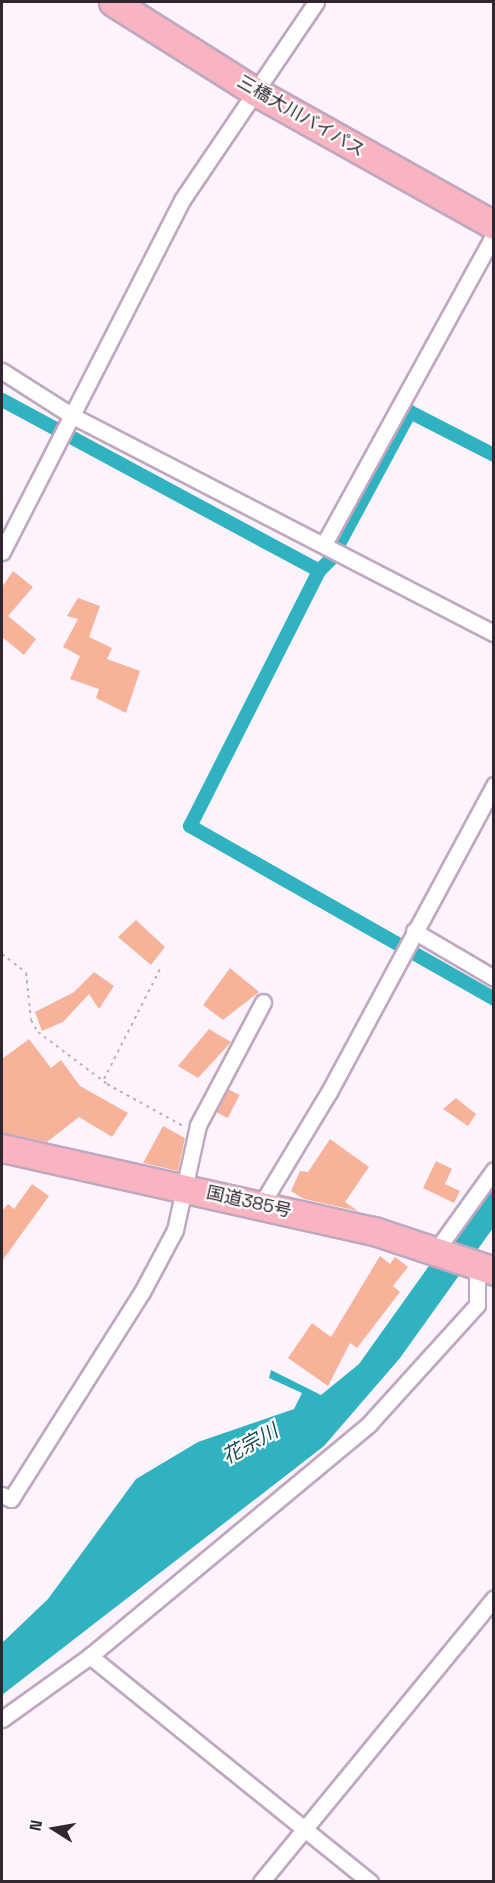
<!DOCTYPE html>
<html>
<head>
<meta charset="utf-8">
<style>
	body { margin:0 }
	#map { position:relative; width:495px; height:1883px; overflow:hidden; background:#fdf3fd; font-family:"Space Grotesk","Noto Sans JP",sans-serif }
	div>[style] { position:absolute }
	[style*='--x'] { left:calc(var(--x)*1px); top:calc(var(--y)*1px); width:calc(var(--w)*1px); rotate:calc(var(--a)*1deg) }
	.water>* { inset:0; background:#31b2c1 }
	.canal>* { height:14px; margin:-7px; padding:0 7px; transform-origin:7px; border-radius:7px; background:#31b2c1 }
	.building>* { inset:0; background:#f7b399; transform-origin:0 0 }
	.path>* { height:2px; margin-top:-1px; transform-origin:0; background:repeating-linear-gradient(90deg,#bbb1bb 0 3px,transparent 0 7.5px) }
	.roads { filter:drop-shadow(2px 0 #bfa8bf) drop-shadow(-2px 0 #bfa8bf) drop-shadow(0 2px #bfa8bf) drop-shadow(0 -2px #bfa8bf) }
	.street>* { height:15px; margin:-7.5px; padding:0 7.5px; transform-origin:7.5px; border-radius:7.5px; background:#fff }
	.highway>* { height:27px; margin:-13.5px; padding:0 13.5px; transform-origin:13.5px; border-radius:13.5px; background:#f8b4c1 }
	span { translate:-50% -50%; white-space:nowrap; text-align:center; line-height:1.15; -webkit-text-stroke:4.5px #fff; paint-order:stroke }
	.street-label { font-size:18px; color:#2f262f }
	.water-label { font-size:20px; color:#184d53; font-style:italic }
	.frame { position:absolute; inset:0; border:3px solid #2f262f; pointer-events:none }
	.north { position:absolute; left:24px; top:1799px; width:60px; height:60px; -webkit-text-stroke:4px #fff; paint-order:stroke; rotate:281deg; font-size:16px; font-weight:700; line-height:24px; text-align:center; color:#2f262f }
	.north::after { content:''; display:block; margin:auto; width:21px; height:27px; background:#2f262f; clip-path:polygon(50% 0,100% 100%,50% 72%,0 100%) }
</style>
</head>
<body>
<div id="map">
	<div class="water">
		<div style="clip-path:polygon(493px 1176px,493px 1228px,400px 1358px,324px 1446px,2px 1695px,2px 1643px,48px 1599px,136px 1479px,198px 1442px,294px 1409px,302px 1393px,269px 1378px,271px 1370px,321px 1395px,359px 1364px)"></div>
	</div>
	<div class="canal">
		<div style="--x:2;--y:400;--w:360;--a:28.3"></div>
		<div style="--x:319;--y:571;--w:286;--a:116.8"></div>
		<div style="--x:190;--y:826;--w:350;--a:29.6"></div>
		<div style="--x:340;--y:542;--w:148;--a:-61.7"></div>
		<div style="--x:410;--y:412;--w:94;--a:27.1"></div>
		<div style="--x:319;--y:571;--w:17;--a:-45"></div>
	</div>
	<div class="building">
		<div style="clip-path:polygon(13px 571px,33px 587px,8px 616px,36px 639px,24px 655px,2px 637px,2px 587px)"></div>
		<div style="clip-path:polygon(78px 598px,100px 606px,89px 637px,112px 648px,107px 659px,140px 671px,126px 713px,96px 698px,99px 689px,70px 679px,80px 656px,63px 647px,78px 619px,67px 616px)"></div>
		<div style="clip-path:polygon(136px 920px,165px 947px,151px 965px,118px 937px)"></div>
		<div style="clip-path:polygon(230px 968px,259px 992px,223px 1020px,203px 1005px)"></div>
		<div style="clip-path:polygon(94px 972px,114px 986px,99px 1009px,89px 994px,63px 1022px,42px 1031px,35px 1012px,74px 992px)"></div>
		<div style="clip-path:polygon(209px 1029px,231px 1042px,198px 1078px,178px 1066px)"></div>
		<div style="clip-path:polygon(29px 1039px,51px 1068px,61px 1060px,80px 1086px,128px 1113px,112px 1137px,79px 1117px,47px 1142px,3px 1133px,2px 1059px)"></div>
		<div style="left:228px;top:1089px;width:13px;height:26px;rotate:27deg"></div>
		<div style="clip-path:polygon(456px 1098px,476px 1114px,468px 1126px,443px 1109px)"></div>
		<div style="clip-path:polygon(163px 1126px,185px 1138px,178px 1171px,143px 1163px)"></div>
		<div style="clip-path:polygon(330px 1139px,369px 1167px,345px 1202px,358px 1211px,304px 1199px,291px 1191px,300px 1171px,308px 1172px)"></div>
		<div style="clip-path:polygon(436px 1161px,452px 1169px,445px 1184px,460px 1191px,454px 1203px,423px 1188px)"></div>
		<div style="clip-path:polygon(32px 1184px,49px 1196px,2px 1261px,2px 1211px,8px 1204px,14px 1209px)"></div>
		<div style="clip-path:polygon(380px 1256px,390px 1264px,395px 1257px,408px 1267px,393px 1286px,400px 1292px,357px 1348px,350px 1343px,328px 1386px,288px 1358px,312px 1323px,331px 1337px)"></div>
	</div>
	<div class="path">
		<div style="--x:2;--y:954;--w:31;--a:38"></div>
		<div style="--x:26;--y:973;--w:47;--a:83.9"></div>
		<div style="--x:31;--y:1020;--w:14;--a:60"></div>
		<div style="--x:38;--y:1032;--w:86;--a:37"></div>
		<div style="--x:107;--y:1084;--w:87;--a:28.9"></div>
		<div style="--x:104;--y:1079;--w:126;--a:-63"></div>
	</div>
	<div class="roads">
		<div class="street">
			<div style="--x:2;--y:371;--w:82;--a:32.5"></div>
			<div style="--x:71;--y:415;--w:476;--a:27.3"></div>
			<div style="--x:324;--y:544;--w:353;--a:-61.2"></div>
			<div style="--x:2;--y:552;--w:395;--a:-62.9"></div>
			<div style="--x:182;--y:200;--w:239;--a:-55.9"></div>
			<div style="--x:414;--y:931;--w:93;--a:30.4"></div>
			<div style="--x:261;--y:1205;--w:132;--a:-59"></div>
			<div style="--x:329;--y:1092;--w:349;--a:-61.7"></div>
			<div style="--x:437;--y:1249;--w:97;--a:-54.2"></div>
			<div style="--x:2;--y:1495;--w:10;--a:24"></div>
			<div style="--x:11;--y:1499;--w:245;--a:-57.7"></div>
			<div style="--x:142;--y:1292;--w:70;--a:-62"></div>
			<div style="--x:175;--y:1230;--w:107;--a:-77.6"></div>
			<div style="--x:198;--y:1125;--w:139;--a:-62.1"></div>
			<div style="--x:90;--y:1656;--w:360;--a:38.9"></div>
			<div style="--x:2;--y:1719;--w:108;--a:-35.6"></div>
			<div style="--x:90;--y:1656;--w:363;--a:-39.7"></div>
			<div style="--x:369;--y:1424;--w:161;--a:-47.8"></div>
			<div style="--x:477;--y:1305;--w:40;--a:-90"></div>
			<div style="--x:261;--y:1882;--w:367;--a:-50.6"></div>
		</div>
		<div class="highway">
			<div style="--x:113;--y:2;--w:169;--a:32.2"></div>
			<div style="--x:256;--y:92;--w:273;--a:29.2"></div>
			<div style="--x:2;--y:1148;--w:381;--a:12.6"></div>
			<div style="--x:374;--y:1231;--w:126;--a:18.4"></div>
		</div>
	</div>
	<div class="street-label">
		<span style="left:301px;top:116px;rotate:30deg">三橋大川バイパス</span>
		<span style="left:249px;top:1202px;rotate:13deg">国道385号</span>
	</div>
	<div class="water-label">
		<span style="left:250px;top:1444px;rotate:-29deg">花宗川</span>
	</div>
	<div class="frame"></div>
	<div class="north">N</div>
</div>
</body>
</html>
